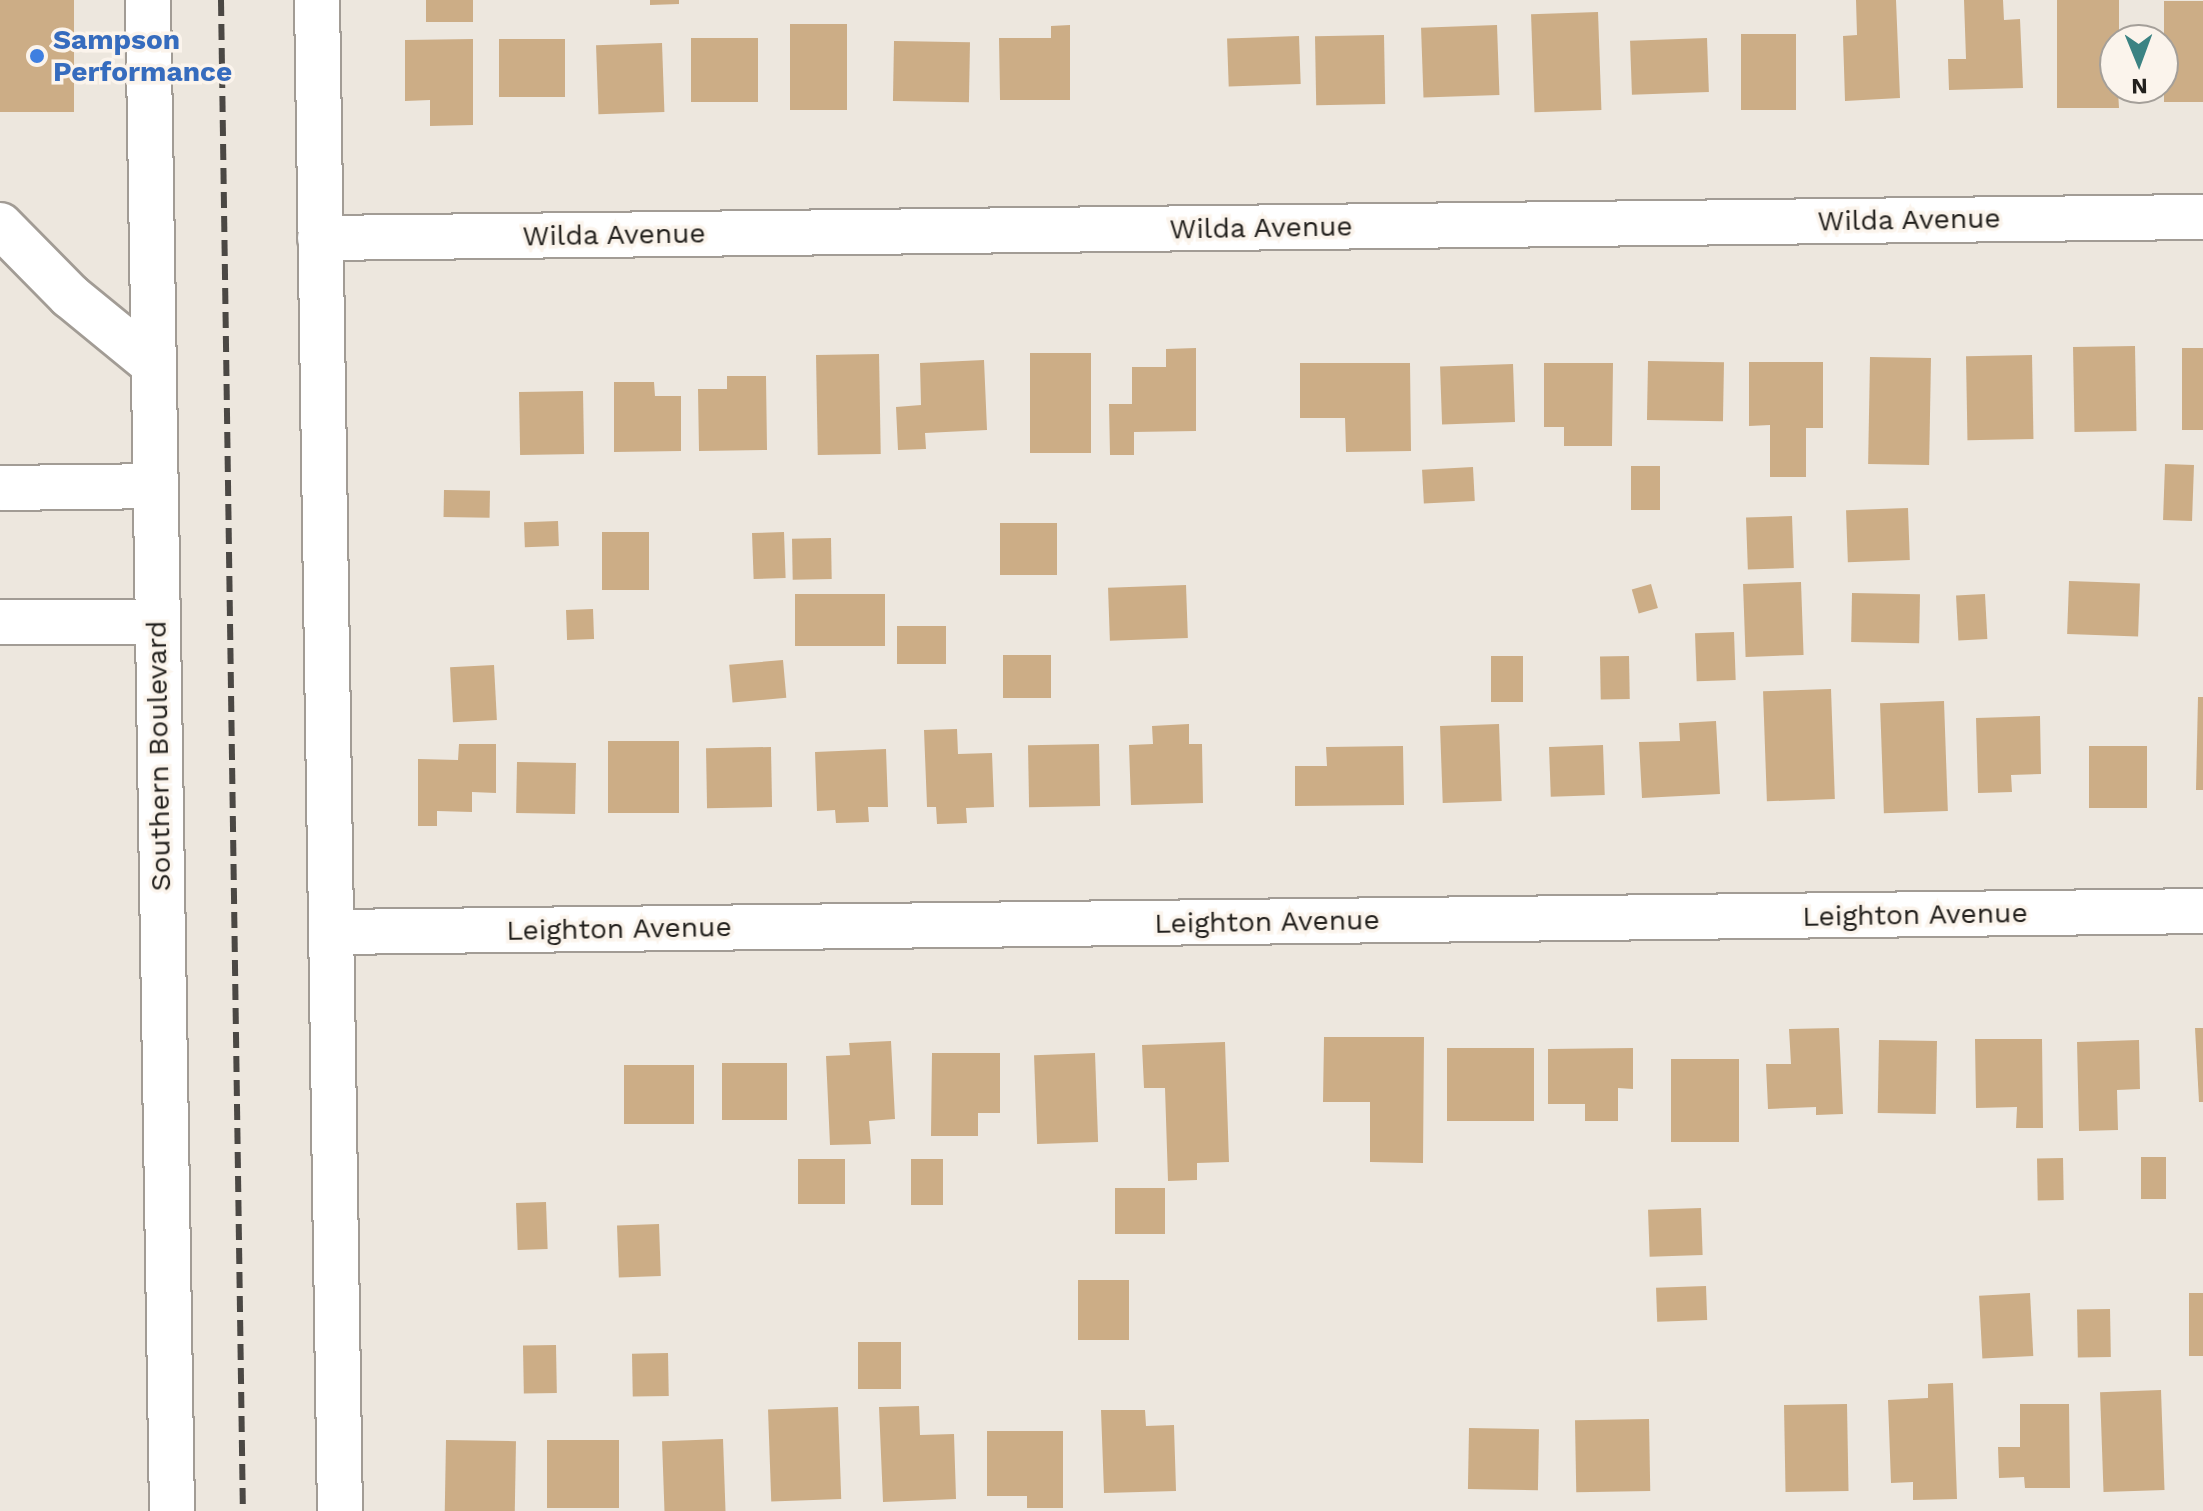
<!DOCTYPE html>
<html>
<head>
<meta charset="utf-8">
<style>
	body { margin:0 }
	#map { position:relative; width:2203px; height:1511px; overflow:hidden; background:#ede7de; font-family:"Work Sans",sans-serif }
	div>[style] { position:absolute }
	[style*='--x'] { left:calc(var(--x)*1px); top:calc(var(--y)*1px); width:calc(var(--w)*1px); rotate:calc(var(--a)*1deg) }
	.building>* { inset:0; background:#ccad86; transform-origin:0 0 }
	.roads { filter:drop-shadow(2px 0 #a29c95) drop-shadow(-2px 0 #a29c95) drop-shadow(0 2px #a29c95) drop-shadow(0 -2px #a29c95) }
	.minor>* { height:44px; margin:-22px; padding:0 22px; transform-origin:22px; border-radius:22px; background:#fff }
	.rail>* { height:6px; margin-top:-3px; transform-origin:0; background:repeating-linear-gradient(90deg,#4b4844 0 16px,transparent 0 24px) }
	.dots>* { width:22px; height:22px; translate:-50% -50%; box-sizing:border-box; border:4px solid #fbf4ec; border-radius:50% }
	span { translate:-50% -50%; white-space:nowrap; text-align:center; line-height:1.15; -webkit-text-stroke:7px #fbf4ec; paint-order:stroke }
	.shop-label { font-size:28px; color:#366cbe; font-weight:700 }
	.left { translate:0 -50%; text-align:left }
	.street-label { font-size:28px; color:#22201d }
	.north { position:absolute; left:2099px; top:24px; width:80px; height:80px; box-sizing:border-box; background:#fbf4ec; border:2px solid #a49f99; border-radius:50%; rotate:179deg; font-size:22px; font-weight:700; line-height:32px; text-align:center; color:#22201d }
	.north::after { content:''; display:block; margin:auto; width:28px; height:36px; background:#3b8383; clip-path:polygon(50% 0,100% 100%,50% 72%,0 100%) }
</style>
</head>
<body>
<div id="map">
	<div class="building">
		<div style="left:0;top:0;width:74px;height:112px"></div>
		<div style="left:426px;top:0;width:47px;height:22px"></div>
		<div style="clip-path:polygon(650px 0,679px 0,679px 4px,650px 5px)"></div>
		<div style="clip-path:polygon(1856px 0,1896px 0,1900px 98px,1845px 101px,1843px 36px,1857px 35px)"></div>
		<div style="clip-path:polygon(1964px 0,2003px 0,2004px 20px,2020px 19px,2023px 88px,1949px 90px,1948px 59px,1966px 59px)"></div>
		<div style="clip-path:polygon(2057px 0,2119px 0,2119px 40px,2115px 40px,2119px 108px,2057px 108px)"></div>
		<div style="left:2203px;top:1px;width:101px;height:39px;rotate:90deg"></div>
		<div style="left:1598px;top:12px;width:98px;height:67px;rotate:88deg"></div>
		<div style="left:790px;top:24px;width:57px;height:86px"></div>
		<div style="clip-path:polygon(1070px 25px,1070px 100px,1000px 100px,999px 38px,1051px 38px,1051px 26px)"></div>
		<div style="left:1497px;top:25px;width:70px;height:76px;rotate:88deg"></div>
		<div style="left:1741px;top:34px;width:55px;height:76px"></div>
		<div style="left:1384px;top:35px;width:69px;height:69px;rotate:89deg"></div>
		<div style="left:1299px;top:36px;width:48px;height:72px;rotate:88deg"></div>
		<div style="left:691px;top:38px;width:67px;height:64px"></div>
		<div style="left:1707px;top:38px;width:54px;height:77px;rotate:88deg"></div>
		<div style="clip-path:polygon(473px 39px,473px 125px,430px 126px,430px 100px,405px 101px,405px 40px)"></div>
		<div style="left:499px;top:39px;width:66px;height:58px"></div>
		<div style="left:894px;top:41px;width:76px;height:60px;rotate:1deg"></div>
		<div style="left:662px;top:43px;width:69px;height:66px;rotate:88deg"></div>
		<div style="left:2135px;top:346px;width:85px;height:62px;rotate:89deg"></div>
		<div style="clip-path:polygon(1196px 348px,1196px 431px,1134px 432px,1134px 455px,1110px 455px,1109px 404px,1132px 404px,1132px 367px,1166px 367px,1166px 349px)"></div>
		<div style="left:2203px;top:348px;width:82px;height:21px;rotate:90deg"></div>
		<div style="left:1030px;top:353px;width:61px;height:100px"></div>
		<div style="left:879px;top:354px;width:100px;height:63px;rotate:89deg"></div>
		<div style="left:2032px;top:355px;width:84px;height:66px;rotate:89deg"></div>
		<div style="left:1870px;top:357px;width:61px;height:107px;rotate:1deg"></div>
		<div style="clip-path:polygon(984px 360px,987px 430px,925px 433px,926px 449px,898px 450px,896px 407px,921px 405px,920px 363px)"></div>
		<div style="left:1648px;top:361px;width:76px;height:59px;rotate:1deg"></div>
		<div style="clip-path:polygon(1749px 362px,1823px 362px,1823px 428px,1806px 428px,1806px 477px,1770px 477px,1770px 425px,1749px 426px)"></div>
		<div style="clip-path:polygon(1300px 363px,1410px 363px,1411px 451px,1346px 452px,1345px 418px,1300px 418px)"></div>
		<div style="clip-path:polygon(1544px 363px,1613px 363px,1612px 446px,1564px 446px,1564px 427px,1544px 427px)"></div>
		<div style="left:1513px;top:364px;width:58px;height:73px;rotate:88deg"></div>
		<div style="clip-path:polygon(727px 376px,766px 376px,767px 450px,699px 451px,698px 389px,727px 389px)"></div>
		<div style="clip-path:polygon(614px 382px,654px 382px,655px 396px,681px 396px,681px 451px,614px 452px)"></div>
		<div style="left:583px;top:391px;width:63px;height:64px;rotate:89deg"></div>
		<div style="left:2165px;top:464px;width:29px;height:56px;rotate:2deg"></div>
		<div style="left:1631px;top:466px;width:29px;height:44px"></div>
		<div style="left:1473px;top:467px;width:34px;height:51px;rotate:87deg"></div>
		<div style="left:444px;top:490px;width:46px;height:27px;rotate:1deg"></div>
		<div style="left:1908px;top:508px;width:52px;height:62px;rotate:88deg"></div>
		<div style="left:1792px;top:516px;width:52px;height:46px;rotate:88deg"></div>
		<div style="left:558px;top:521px;width:25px;height:34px;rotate:88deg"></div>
		<div style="left:1000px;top:523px;width:57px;height:52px"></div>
		<div style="left:602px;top:532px;width:47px;height:58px"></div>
		<div style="left:784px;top:532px;width:46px;height:32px;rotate:88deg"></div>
		<div style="left:831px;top:538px;width:41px;height:39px;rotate:89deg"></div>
		<div style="left:2069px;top:581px;width:71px;height:53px;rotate:2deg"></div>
		<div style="left:1801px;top:582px;width:73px;height:58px;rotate:88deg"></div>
		<div style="left:1651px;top:584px;width:25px;height:20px;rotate:74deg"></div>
		<div style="left:1186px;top:585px;width:53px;height:78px;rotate:88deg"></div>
		<div style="left:1852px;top:593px;width:68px;height:49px;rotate:1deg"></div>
		<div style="left:795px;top:594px;width:90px;height:52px"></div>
		<div style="left:1985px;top:594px;width:45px;height:29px;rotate:87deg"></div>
		<div style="left:593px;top:609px;width:30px;height:27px;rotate:88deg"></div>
		<div style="left:897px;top:626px;width:49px;height:38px"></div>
		<div style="left:1734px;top:632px;width:48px;height:39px;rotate:88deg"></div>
		<div style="left:1003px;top:655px;width:48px;height:43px"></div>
		<div style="left:1523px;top:656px;width:46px;height:32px;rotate:90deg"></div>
		<div style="left:1629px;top:656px;width:43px;height:29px;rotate:89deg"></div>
		<div style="left:783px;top:660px;width:38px;height:54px;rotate:85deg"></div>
		<div style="left:494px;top:665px;width:55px;height:44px;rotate:87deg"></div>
		<div style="left:1831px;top:689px;width:110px;height:68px;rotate:88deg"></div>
		<div style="clip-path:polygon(2198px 697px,2203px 697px,2203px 790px,2196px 790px)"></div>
		<div style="left:1944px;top:701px;width:110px;height:64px;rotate:88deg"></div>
		<div style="clip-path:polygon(2040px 716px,2041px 774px,2011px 775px,2012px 792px,1978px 793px,1976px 718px)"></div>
		<div style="clip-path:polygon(1716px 721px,1720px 794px,1642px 798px,1639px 742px,1680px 741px,1679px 723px)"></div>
		<div style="clip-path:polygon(1189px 724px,1189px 744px,1202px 744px,1203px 803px,1131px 805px,1129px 745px,1153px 744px,1152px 726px)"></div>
		<div style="left:1499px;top:724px;width:77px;height:59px;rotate:88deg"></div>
		<div style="clip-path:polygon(957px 729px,958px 754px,992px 753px,994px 807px,966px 808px,967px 823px,937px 824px,936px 807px,927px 807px,924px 730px)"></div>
		<div style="left:679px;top:741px;width:72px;height:71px;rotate:90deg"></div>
		<div style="clip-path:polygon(459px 744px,496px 744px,496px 793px,472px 792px,472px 812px,437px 811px,437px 826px,418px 826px,418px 759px,458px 760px)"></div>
		<div style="left:1099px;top:744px;width:62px;height:71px;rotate:89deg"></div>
		<div style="left:1603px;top:745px;width:50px;height:54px;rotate:88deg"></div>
		<div style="clip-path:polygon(1403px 746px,1404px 805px,1295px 806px,1295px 766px,1327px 766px,1326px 747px)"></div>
		<div style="left:2089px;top:746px;width:58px;height:62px"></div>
		<div style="left:771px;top:747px;width:60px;height:65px;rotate:89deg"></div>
		<div style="clip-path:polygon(886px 749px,888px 807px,868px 807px,869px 822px,836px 823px,835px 810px,817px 811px,815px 752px)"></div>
		<div style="left:517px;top:762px;width:59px;height:51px;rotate:1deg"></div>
		<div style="clip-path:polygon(1839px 1028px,1843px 1114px,1816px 1115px,1816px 1107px,1768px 1109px,1766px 1064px,1791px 1064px,1789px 1029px)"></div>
		<div style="clip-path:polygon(2195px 1028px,2203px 1028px,2203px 1102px,2199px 1102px)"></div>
		<div style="clip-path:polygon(1324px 1037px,1424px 1037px,1423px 1163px,1370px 1162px,1370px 1102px,1323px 1102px)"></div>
		<div style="clip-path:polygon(1975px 1039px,2042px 1039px,2043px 1128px,2016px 1128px,2017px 1107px,1976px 1108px)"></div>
		<div style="left:1879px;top:1040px;width:58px;height:73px;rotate:1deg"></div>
		<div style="clip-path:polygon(2139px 1040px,2140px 1089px,2117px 1090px,2118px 1130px,2079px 1131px,2077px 1042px)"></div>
		<div style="clip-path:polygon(891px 1041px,895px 1119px,869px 1121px,871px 1144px,830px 1145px,826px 1056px,850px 1055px,849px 1043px)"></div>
		<div style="clip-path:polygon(1225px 1042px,1229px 1162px,1197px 1163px,1197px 1180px,1168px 1181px,1165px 1088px,1144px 1088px,1142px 1045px)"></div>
		<div style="left:1447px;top:1048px;width:87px;height:73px"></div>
		<div style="clip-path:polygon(1633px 1048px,1633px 1089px,1618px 1088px,1618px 1121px,1585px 1121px,1585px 1104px,1548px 1104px,1548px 1049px)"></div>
		<div style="clip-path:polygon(932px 1053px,1000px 1053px,1000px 1113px,978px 1113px,978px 1136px,931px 1136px)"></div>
		<div style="left:1095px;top:1053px;width:89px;height:61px;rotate:88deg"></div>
		<div style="left:1671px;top:1059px;width:68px;height:83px"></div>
		<div style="left:722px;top:1063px;width:65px;height:57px"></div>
		<div style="left:624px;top:1065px;width:70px;height:59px"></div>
		<div style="left:2166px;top:1157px;width:42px;height:25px;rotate:90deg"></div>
		<div style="left:2063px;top:1158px;width:42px;height:26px;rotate:89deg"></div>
		<div style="left:845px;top:1159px;width:45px;height:47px;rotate:90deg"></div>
		<div style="left:911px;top:1159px;width:32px;height:46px"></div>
		<div style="left:1115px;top:1188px;width:50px;height:46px"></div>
		<div style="left:546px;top:1202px;width:47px;height:30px;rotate:88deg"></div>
		<div style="left:1701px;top:1208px;width:47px;height:53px;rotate:88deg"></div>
		<div style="left:659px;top:1224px;width:52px;height:42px;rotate:88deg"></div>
		<div style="left:1078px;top:1280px;width:51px;height:60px"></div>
		<div style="left:1706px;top:1286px;width:34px;height:50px;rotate:88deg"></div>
		<div style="left:2030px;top:1293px;width:63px;height:51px;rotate:87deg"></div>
		<div style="left:2189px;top:1293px;width:14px;height:63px"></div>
		<div style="left:2110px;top:1309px;width:48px;height:33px;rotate:89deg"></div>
		<div style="left:901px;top:1342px;width:47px;height:43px;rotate:90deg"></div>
		<div style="left:556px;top:1345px;width:48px;height:33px;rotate:89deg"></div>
		<div style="left:668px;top:1353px;width:43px;height:36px;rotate:89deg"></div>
		<div style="clip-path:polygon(1953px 1383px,1957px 1499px,1913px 1500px,1913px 1482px,1891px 1483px,1888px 1400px,1928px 1398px,1928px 1384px)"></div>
		<div style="left:2161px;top:1390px;width:100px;height:61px;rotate:88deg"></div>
		<div style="left:1847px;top:1404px;width:87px;height:63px;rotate:89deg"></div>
		<div style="clip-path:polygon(2020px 1404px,2069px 1404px,2070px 1488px,2025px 1488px,2024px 1477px,1999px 1478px,1998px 1447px,2020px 1447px)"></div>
		<div style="clip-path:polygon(919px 1406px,920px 1435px,954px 1434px,956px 1499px,883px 1502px,879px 1407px)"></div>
		<div style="left:838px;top:1407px;width:92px;height:70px;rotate:88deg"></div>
		<div style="clip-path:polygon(1101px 1410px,1145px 1410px,1146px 1426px,1174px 1425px,1176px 1491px,1104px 1493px)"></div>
		<div style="left:1649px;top:1419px;width:72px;height:74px;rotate:89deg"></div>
		<div style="left:1469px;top:1428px;width:70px;height:61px;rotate:1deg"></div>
		<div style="clip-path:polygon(987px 1431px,1063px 1431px,1063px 1508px,1027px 1508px,1027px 1496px,987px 1496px)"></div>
		<div style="left:723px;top:1439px;width:72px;height:61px;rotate:88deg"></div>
		<div style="left:446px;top:1440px;width:70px;height:71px;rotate:1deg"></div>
		<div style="left:547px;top:1440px;width:72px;height:68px"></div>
	</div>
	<div class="roads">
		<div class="minor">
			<div style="--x:148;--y:0;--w:1511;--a:89.09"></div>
			<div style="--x:317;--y:0;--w:1511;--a:89.13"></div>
			<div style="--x:0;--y:225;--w:100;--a:45.4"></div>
			<div style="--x:70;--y:296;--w:106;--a:39.3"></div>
			<div style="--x:320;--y:238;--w:1883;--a:-0.64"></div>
			<div style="--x:0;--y:488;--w:155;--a:-0.7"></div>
			<div style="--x:0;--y:622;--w:157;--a:0"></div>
			<div style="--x:331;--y:932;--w:1872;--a:-0.64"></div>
		</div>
	</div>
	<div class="rail">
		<div style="--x:221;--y:0;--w:1511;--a:89.17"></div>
	</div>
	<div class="dots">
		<div style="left:37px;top:56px;background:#3f7fe0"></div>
	</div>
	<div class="shop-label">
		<span class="left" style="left:53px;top:56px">Sampson<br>Performance</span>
	</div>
	<div class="street-label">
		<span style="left:1909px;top:220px;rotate:-1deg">Wilda Avenue</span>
		<span style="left:1261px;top:228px;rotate:-1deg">Wilda Avenue</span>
		<span style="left:614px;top:235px;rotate:-1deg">Wilda Avenue</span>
		<span style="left:159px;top:756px;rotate:-91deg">Southern Boulevard</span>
		<span style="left:1915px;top:915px;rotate:-1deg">Leighton Avenue</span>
		<span style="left:1267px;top:922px;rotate:-1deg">Leighton Avenue</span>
		<span style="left:619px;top:929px;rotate:-1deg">Leighton Avenue</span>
	</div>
	<div class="north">N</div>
</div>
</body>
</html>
